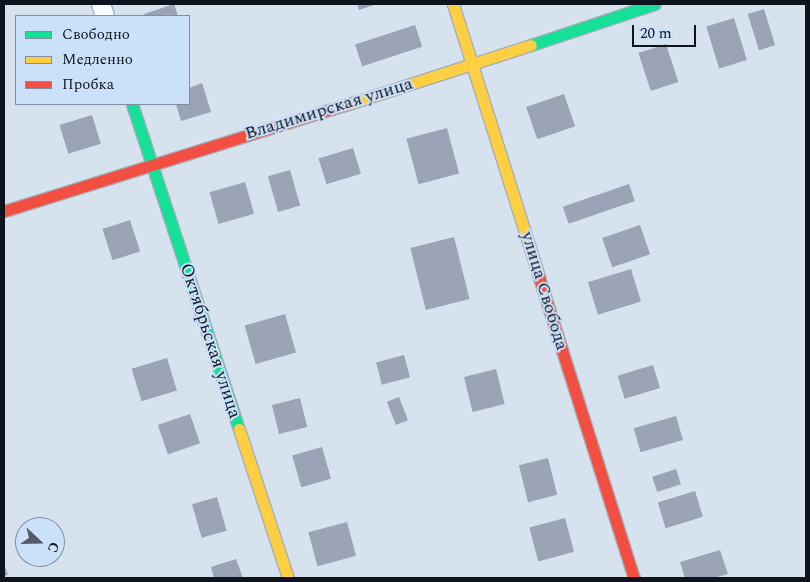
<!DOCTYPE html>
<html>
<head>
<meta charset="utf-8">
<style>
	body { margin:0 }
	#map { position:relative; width:810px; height:582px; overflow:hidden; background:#d6e2ee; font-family:Spectral,serif }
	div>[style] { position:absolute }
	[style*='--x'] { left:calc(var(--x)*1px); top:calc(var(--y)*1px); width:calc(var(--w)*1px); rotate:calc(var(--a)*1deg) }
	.building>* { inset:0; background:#9ba3b6; transform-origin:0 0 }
	.roads { filter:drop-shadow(1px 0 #a6afb9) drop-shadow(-1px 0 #a6afb9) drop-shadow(0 1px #a6afb9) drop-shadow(0 -1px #a6afb9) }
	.street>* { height:18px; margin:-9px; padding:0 9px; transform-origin:9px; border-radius:9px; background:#f9fbfc }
	.fast>* { height:11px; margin:-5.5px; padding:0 5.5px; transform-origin:5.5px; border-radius:5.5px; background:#16e098 }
	.slow>* { height:11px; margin:-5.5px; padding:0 5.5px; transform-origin:5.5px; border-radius:5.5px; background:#ffcf43 }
	.jam>* { height:11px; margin:-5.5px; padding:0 5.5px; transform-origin:5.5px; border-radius:5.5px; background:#f24e42 }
	span { translate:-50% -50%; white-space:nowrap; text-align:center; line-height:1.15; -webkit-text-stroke:4px #cbe1f9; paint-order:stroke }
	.street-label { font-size:18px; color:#0d141d }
	.frame { position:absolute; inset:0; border:5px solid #0d141d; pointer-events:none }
	.legend { position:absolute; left:15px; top:15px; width:175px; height:90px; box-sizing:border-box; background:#cbe1f9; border:1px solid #7f8fa1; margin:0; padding:6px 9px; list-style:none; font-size:15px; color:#0d141d }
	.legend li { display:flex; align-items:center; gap:10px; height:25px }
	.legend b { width:25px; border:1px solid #7f8fa1 }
	.north { position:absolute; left:15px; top:517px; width:50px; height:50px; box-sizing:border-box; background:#cbe1f9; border:1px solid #7f8fa1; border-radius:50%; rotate:111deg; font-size:14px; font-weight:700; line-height:20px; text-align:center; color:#0d141d }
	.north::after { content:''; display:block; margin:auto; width:18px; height:22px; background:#535c66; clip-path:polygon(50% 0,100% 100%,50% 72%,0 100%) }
	.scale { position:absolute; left:632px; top:25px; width:64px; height:22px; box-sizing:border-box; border:2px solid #0d141d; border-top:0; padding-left:6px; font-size:15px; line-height:18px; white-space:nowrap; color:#0d141d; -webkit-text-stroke:4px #cbe1f9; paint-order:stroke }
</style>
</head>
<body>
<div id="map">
	<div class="building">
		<div style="clip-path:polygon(174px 4px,178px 16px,145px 16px,144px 14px)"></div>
		<div style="clip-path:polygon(357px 4px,377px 4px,359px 10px)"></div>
		<div style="left:764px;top:9px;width:38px;height:17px;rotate:73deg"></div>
		<div style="left:734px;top:18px;width:44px;height:29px;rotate:73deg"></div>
		<div style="left:415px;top:25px;width:23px;height:63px;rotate:72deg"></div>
		<div style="left:666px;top:44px;width:40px;height:29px;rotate:72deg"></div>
		<div style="clip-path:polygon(202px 83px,211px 112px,181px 121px,176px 104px,189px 104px,189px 88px)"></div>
		<div style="left:564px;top:94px;width:34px;height:40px;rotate:71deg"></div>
		<div style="left:92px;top:115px;width:30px;height:34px;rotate:73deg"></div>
		<div style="left:447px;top:128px;width:47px;height:42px;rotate:75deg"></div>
		<div style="left:353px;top:148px;width:27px;height:36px;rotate:73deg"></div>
		<div style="left:290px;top:170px;width:37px;height:23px;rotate:74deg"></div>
		<div style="left:245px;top:182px;width:33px;height:37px;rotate:74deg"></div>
		<div style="left:629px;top:184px;width:18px;height:70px;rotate:71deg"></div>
		<div style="left:130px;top:220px;width:33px;height:29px;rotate:72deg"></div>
		<div style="left:640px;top:225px;width:31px;height:40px;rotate:71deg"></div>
		<div style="left:454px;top:237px;width:64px;height:45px;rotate:76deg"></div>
		<div style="left:631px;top:269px;width:34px;height:45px;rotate:73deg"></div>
		<div style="left:285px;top:314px;width:40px;height:42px;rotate:74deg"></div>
		<div style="left:404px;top:355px;width:23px;height:29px;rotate:75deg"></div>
		<div style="left:167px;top:358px;width:34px;height:37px;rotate:73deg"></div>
		<div style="left:653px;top:365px;width:24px;height:37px;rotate:73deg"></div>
		<div style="left:496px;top:369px;width:36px;height:33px;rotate:76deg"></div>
		<div style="left:399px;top:397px;width:25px;height:13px;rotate:69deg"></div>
		<div style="left:300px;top:398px;width:30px;height:29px;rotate:76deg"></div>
		<div style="left:190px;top:414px;width:31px;height:34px;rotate:71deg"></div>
		<div style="left:676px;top:416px;width:25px;height:44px;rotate:74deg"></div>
		<div style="left:322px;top:447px;width:33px;height:31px;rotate:74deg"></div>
		<div style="left:548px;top:458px;width:38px;height:30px;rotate:76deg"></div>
		<div style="left:676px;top:469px;width:16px;height:25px;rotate:72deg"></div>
		<div style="left:695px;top:491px;width:27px;height:39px;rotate:73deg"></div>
		<div style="left:217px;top:497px;width:35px;height:26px;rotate:74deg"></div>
		<div style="left:565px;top:518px;width:35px;height:37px;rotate:75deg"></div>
		<div style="left:347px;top:522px;width:35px;height:40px;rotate:75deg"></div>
		<div style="clip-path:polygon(720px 550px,728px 574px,714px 578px,685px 578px,680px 562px)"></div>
		<div style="clip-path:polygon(236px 559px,243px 578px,214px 578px,211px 567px)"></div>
		<div style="clip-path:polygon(4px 564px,8px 575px,4px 576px)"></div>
	</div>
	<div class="roads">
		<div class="street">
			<div style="--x:101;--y:4;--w:13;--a:72"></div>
		</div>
		<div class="fast">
			<div style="--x:531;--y:45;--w:130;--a:-18.4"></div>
			<div style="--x:132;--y:104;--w:342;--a:71.8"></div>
		</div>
		<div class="slow">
			<div style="--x:453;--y:4;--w:283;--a:72.5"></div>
			<div style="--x:345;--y:105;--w:195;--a:-17.9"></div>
			<div style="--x:239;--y:429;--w:157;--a:71.8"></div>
		</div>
		<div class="jam">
			<div style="--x:4;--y:211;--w:357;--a:-17.3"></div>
			<div style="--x:538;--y:274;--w:319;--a:72.5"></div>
		</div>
	</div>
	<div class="street-label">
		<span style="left:329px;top:109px;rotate:-17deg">Владимирская улица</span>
		<span style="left:544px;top:291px;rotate:73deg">улица Свобода</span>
		<span style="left:210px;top:341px;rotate:72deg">Октябрьская улица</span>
	</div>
	<div class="frame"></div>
	<ul class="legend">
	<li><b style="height:6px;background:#16e098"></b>Свободно</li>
	<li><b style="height:6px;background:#ffcf43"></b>Медленно</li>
	<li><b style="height:6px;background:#f24e42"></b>Пробка</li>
	</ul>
	<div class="north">С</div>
	<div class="scale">20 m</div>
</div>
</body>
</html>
